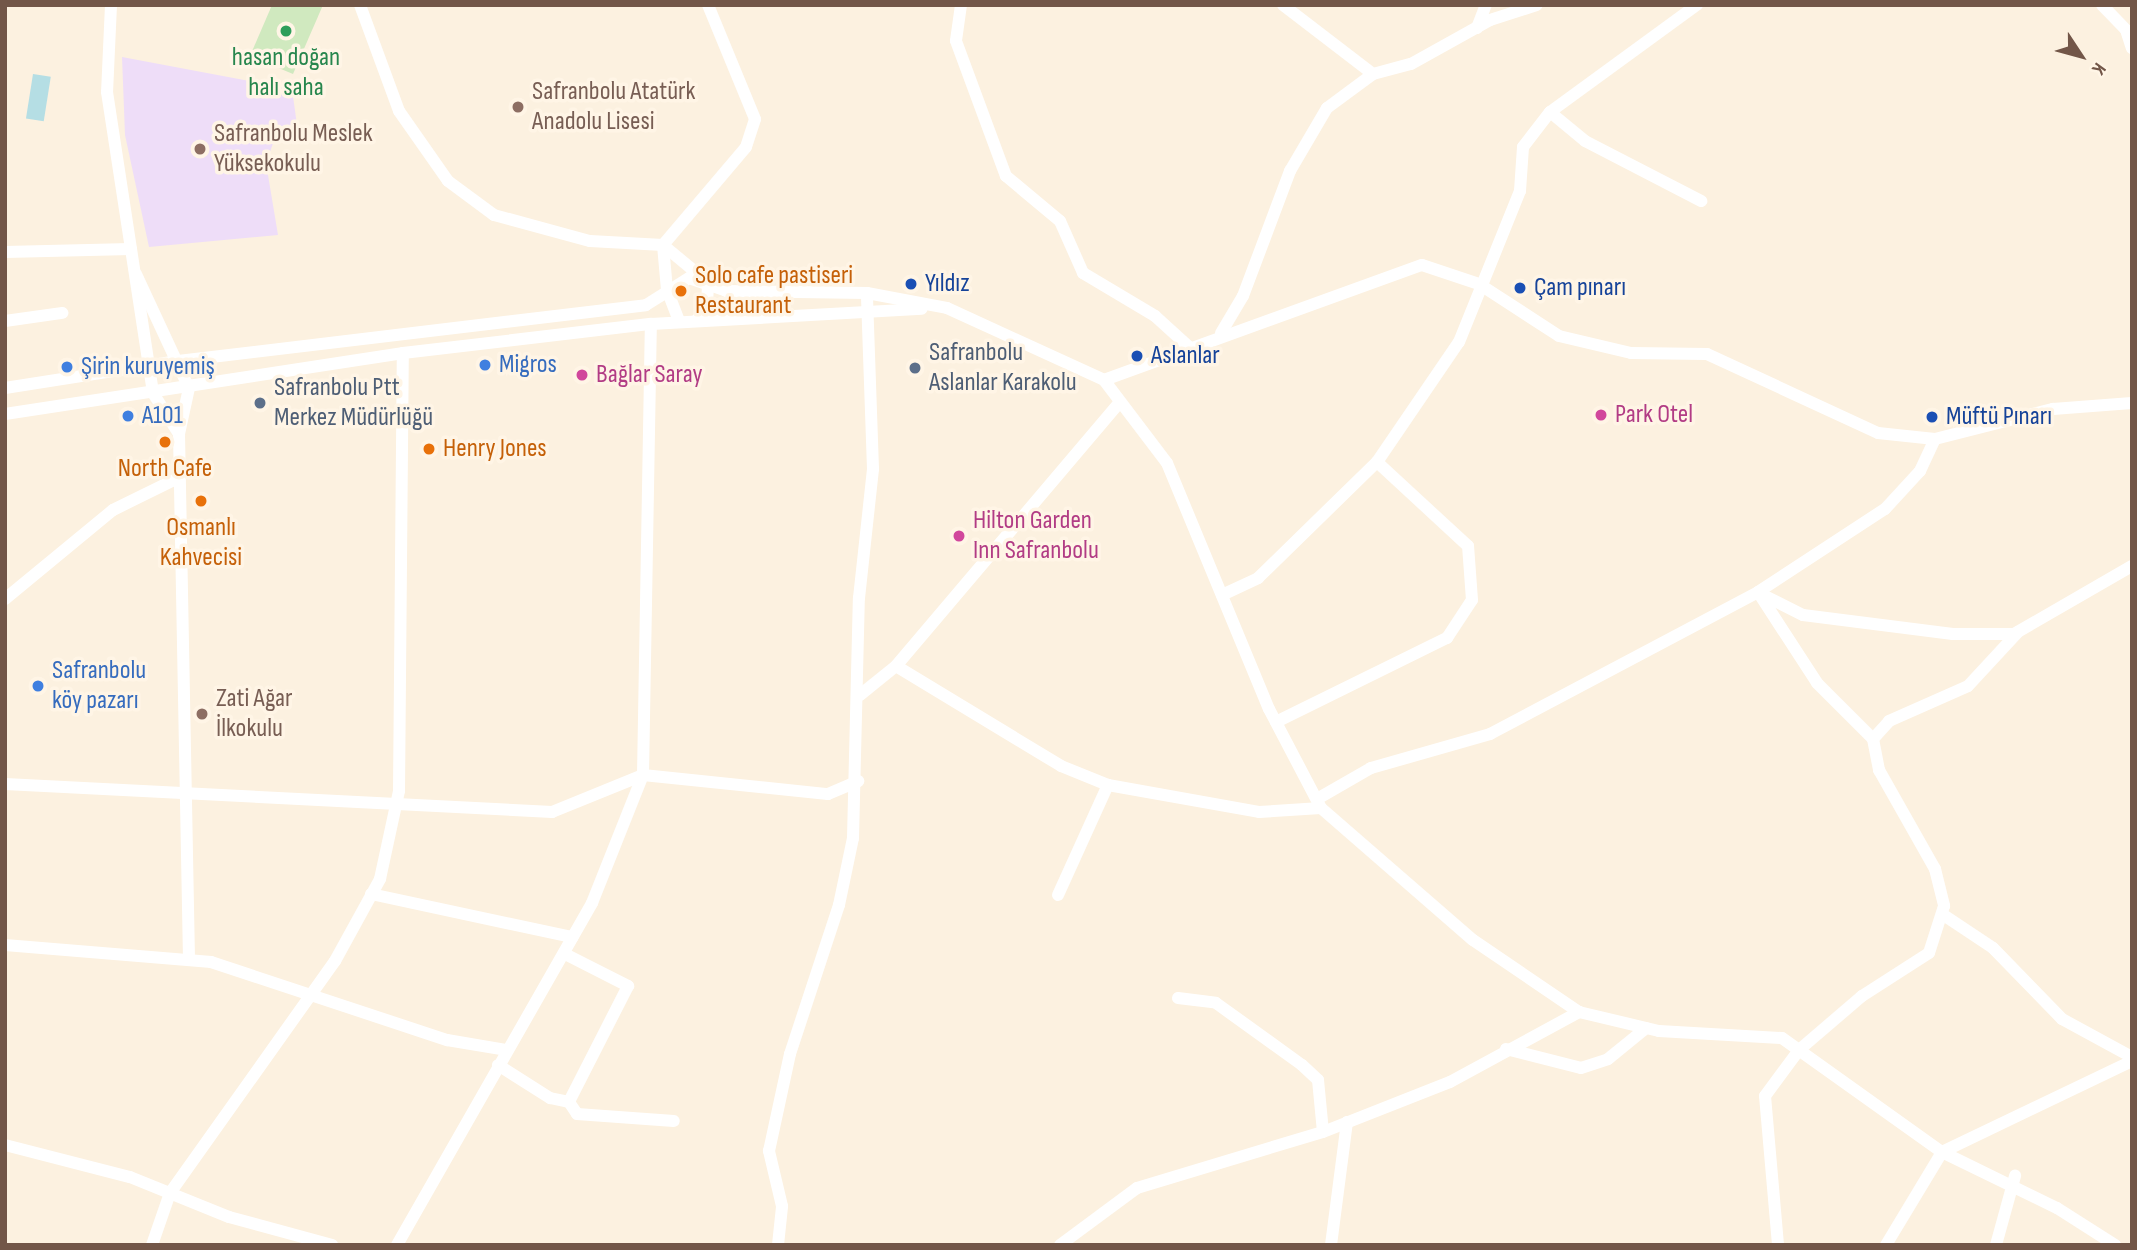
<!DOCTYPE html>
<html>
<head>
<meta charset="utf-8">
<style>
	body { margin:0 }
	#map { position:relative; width:2137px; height:1250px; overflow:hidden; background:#fcf1e0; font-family:"Sofia Sans Condensed",sans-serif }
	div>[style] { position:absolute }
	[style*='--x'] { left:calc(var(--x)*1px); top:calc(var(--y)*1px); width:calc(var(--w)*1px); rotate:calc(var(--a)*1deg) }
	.education>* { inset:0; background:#eeddf8 }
	.green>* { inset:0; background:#d0e9bf }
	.water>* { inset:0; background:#b5dee4; transform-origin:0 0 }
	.minor>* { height:12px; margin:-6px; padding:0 6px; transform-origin:6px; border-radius:6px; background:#fff }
	.dots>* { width:19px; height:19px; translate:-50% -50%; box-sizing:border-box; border:4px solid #fff5e6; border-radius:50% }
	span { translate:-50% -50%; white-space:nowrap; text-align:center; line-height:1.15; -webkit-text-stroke:7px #fff5e6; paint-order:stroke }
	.leisure-label { font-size:26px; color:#27864d }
	.education-label { font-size:26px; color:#785e54 }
	.left { translate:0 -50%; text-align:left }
	.food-label { font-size:26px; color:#c56008 }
	.transit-label { font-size:26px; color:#164399 }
	.service-label { font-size:26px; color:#4e5e75 }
	.shop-label { font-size:26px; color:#366cbe }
	.hotel-label { font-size:26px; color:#b23c85 }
	.frame { position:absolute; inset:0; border:7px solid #725648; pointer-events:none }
	.north { position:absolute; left:2046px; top:21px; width:70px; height:70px; -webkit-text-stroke:5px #fff5e6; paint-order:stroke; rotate:126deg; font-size:19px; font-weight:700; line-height:28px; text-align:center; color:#725648 }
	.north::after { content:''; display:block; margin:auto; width:24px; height:32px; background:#725648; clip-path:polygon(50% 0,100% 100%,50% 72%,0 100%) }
</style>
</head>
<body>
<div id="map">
	<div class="education">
		<div style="clip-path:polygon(122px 57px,292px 89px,297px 125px,276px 135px,266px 163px,278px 235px,149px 247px,125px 135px)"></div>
	</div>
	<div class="green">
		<div style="clip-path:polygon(272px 5px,323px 5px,293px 74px,250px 56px)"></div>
	</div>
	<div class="water">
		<div style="left:33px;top:74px;width:18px;height:45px;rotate:9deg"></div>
	</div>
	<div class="minor">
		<div style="--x:111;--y:5;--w:87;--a:92.6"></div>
		<div style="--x:107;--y:92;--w:304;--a:81.3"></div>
		<div style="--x:153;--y:393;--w:49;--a:57.6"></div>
		<div style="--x:360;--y:5;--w:113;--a:69.8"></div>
		<div style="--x:399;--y:111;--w:85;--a:55"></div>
		<div style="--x:448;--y:181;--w:57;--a:36.5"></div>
		<div style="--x:494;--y:215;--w:99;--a:15.2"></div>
		<div style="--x:590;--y:241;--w:73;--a:3.1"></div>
		<div style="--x:663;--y:245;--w:55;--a:39.8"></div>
		<div style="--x:961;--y:5;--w:36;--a:98"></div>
		<div style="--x:956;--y:41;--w:144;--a:69.7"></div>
		<div style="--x:1006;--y:176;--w:70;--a:39.8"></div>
		<div style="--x:1060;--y:221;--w:57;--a:66.1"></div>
		<div style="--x:1083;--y:273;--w:84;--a:30.8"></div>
		<div style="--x:1155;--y:316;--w:45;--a:42.3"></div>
		<div style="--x:1283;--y:5;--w:113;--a:37.5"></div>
		<div style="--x:2102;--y:5;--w:35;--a:46"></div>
		<div style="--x:2126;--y:30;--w:19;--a:72"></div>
		<div style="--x:1477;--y:28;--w:25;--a:-69"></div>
		<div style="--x:1550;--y:112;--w:45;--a:39.6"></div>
		<div style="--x:1585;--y:141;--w:131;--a:27.3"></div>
		<div style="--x:5;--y:252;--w:126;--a:-1.4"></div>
		<div style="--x:136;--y:274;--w:126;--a:65.1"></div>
		<div style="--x:189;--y:388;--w:47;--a:102.3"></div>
		<div style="--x:179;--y:434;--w:526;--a:88.91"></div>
		<div style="--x:697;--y:320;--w:19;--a:-58"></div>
		<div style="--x:707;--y:304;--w:21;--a:-87"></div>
		<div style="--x:5;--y:321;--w:58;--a:-8"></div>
		<div style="--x:679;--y:321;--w:33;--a:-111"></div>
		<div style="--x:667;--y:290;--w:45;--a:-95.1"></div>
		<div style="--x:663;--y:245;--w:128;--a:-49.7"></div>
		<div style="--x:746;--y:147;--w:29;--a:-72"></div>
		<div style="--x:755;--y:119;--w:123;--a:-112.4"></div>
		<div style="--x:1221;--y:333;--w:43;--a:-59.3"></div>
		<div style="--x:1243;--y:296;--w:134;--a:-69.4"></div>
		<div style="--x:1290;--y:171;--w:73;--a:-59.6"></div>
		<div style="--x:1327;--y:108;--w:57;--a:-36.5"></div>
		<div style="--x:1373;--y:74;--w:39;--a:-15"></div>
		<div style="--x:1411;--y:64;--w:90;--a:-29.1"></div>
		<div style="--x:1490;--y:20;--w:49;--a:-17.7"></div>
		<div style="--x:1104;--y:380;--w:338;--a:-19.9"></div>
		<div style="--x:1422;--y:265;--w:60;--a:18.4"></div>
		<div style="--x:1479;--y:284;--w:95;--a:33"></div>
		<div style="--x:1559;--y:336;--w:74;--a:13.3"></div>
		<div style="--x:1631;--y:353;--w:76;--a:0.8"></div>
		<div style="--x:1707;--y:354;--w:188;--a:24.8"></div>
		<div style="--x:1878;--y:433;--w:57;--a:6"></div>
		<div style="--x:1935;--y:439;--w:122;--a:-14.3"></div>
		<div style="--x:2053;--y:409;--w:79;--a:-4.3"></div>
		<div style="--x:5;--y:388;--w:175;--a:-8.9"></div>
		<div style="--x:178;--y:361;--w:471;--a:-6.8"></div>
		<div style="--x:646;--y:305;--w:51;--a:-32.1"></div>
		<div style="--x:689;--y:278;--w:39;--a:19"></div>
		<div style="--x:726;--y:291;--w:141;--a:0.8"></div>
		<div style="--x:867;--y:293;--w:81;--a:10.6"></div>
		<div style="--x:947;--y:308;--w:173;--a:24.6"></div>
		<div style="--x:1104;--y:380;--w:104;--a:52.8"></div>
		<div style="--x:1167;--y:463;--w:266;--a:67.5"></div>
		<div style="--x:1269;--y:709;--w:112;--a:62.3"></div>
		<div style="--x:1321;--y:808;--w:201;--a:41"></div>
		<div style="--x:1473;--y:940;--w:128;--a:34.2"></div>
		<div style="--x:1579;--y:1012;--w:82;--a:13.4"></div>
		<div style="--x:1659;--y:1031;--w:123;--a:3.3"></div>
		<div style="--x:1782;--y:1038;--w:196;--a:35.5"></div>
		<div style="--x:1942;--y:1152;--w:128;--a:26"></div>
		<div style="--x:2057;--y:1208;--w:69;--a:32.5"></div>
		<div style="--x:5;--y:414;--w:403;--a:-8.7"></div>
		<div style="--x:403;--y:353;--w:250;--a:-6.7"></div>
		<div style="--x:651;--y:324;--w:271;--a:-3.2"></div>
		<div style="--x:1758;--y:592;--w:108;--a:57"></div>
		<div style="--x:1817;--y:683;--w:79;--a:45"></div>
		<div style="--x:1873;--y:739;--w:32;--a:79"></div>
		<div style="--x:1879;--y:770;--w:114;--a:60.5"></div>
		<div style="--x:1935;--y:869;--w:38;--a:76"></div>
		<div style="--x:1944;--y:906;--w:49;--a:107.7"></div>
		<div style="--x:1929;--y:953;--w:80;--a:147.3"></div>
		<div style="--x:1862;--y:996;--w:83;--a:139.4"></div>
		<div style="--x:1799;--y:1050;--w:57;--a:126.5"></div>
		<div style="--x:1765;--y:1096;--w:150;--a:85"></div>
		<div style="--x:1761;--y:594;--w:47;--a:26.6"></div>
		<div style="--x:1803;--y:615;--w:151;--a:7.2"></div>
		<div style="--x:1953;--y:634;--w:61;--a:0"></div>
		<div style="--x:2014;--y:634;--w:136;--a:-30"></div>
		<div style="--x:1222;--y:595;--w:40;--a:-25"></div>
		<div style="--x:1258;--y:578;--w:166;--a:-44.3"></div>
		<div style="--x:1377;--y:462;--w:145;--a:-55.7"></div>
		<div style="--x:1459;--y:342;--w:163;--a:-68"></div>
		<div style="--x:1520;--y:191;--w:44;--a:-86.1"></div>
		<div style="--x:1523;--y:147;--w:44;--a:-52.4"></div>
		<div style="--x:1550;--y:112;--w:182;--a:-36.1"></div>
		<div style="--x:5;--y:599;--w:140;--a:-39.5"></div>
		<div style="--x:113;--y:510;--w:75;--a:-26.2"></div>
		<div style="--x:896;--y:666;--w:193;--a:31.2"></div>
		<div style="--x:1061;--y:766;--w:51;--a:22"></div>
		<div style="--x:1108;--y:785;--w:153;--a:10.1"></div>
		<div style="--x:1259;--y:812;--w:62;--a:-3.7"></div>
		<div style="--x:860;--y:695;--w:46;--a:-38.9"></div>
		<div style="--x:896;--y:666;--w:346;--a:-49.7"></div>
		<div style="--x:1276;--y:722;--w:191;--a:-26.2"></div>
		<div style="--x:1447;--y:638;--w:45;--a:-56.7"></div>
		<div style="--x:1472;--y:600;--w:54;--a:-94.2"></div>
		<div style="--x:1468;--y:546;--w:124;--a:-137.3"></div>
		<div style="--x:1873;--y:739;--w:24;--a:-48"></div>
		<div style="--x:1889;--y:721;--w:86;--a:-23.9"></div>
		<div style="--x:1968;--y:686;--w:74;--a:-47.2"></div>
		<div style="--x:5;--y:784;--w:548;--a:2.93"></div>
		<div style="--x:552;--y:812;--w:98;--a:-22.1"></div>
		<div style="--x:643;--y:775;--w:186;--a:5.9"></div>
		<div style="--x:828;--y:794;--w:33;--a:-23"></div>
		<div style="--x:1317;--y:799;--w:62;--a:-29.9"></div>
		<div style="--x:1371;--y:768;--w:124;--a:-15.9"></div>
		<div style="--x:1490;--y:734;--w:303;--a:-27.9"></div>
		<div style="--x:1758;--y:592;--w:152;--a:-33.2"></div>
		<div style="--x:1885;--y:509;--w:52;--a:-47.4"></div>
		<div style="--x:1920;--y:471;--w:35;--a:-65"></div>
		<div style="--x:371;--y:894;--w:206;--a:12.1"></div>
		<div style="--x:1058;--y:895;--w:121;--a:-65.6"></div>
		<div style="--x:1942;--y:914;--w:61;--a:33.7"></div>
		<div style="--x:1993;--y:948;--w:99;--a:45.8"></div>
		<div style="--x:2062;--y:1019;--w:80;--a:28.5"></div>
		<div style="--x:5;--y:945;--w:207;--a:4.7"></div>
		<div style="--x:211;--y:962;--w:249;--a:18.3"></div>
		<div style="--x:447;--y:1040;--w:61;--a:9.5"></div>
		<div style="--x:565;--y:954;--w:71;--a:26.9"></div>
		<div style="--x:628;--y:986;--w:130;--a:117"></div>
		<div style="--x:1178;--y:998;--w:38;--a:7"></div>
		<div style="--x:1216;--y:1003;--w:106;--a:35.8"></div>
		<div style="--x:1302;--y:1065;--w:22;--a:43"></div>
		<div style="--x:1318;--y:1080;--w:52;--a:84.5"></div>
		<div style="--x:1506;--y:1049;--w:77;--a:14.2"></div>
		<div style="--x:1581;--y:1068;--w:28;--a:-18"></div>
		<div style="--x:1608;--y:1059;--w:49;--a:-39.2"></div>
		<div style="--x:498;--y:1065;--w:62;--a:32.4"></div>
		<div style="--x:550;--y:1098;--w:19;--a:12"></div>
		<div style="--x:569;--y:1102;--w:14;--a:56"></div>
		<div style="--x:577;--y:1114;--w:97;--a:4.1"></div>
		<div style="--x:5;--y:1145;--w:129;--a:14.4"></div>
		<div style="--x:130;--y:1177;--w:107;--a:22"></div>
		<div style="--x:229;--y:1217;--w:107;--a:15.2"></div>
		<div style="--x:152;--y:1245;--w:55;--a:-70.9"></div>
		<div style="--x:170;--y:1193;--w:285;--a:-54.6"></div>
		<div style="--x:335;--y:961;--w:94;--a:-61.2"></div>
		<div style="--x:380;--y:879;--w:90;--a:-77.8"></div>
		<div style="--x:399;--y:791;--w:438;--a:-89.5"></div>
		<div style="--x:397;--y:1245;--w:394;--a:-60.3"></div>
		<div style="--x:592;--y:903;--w:138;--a:-68.3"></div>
		<div style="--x:643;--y:775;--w:451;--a:-89"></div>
		<div style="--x:778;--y:1245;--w:39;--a:-84"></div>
		<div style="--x:782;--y:1206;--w:57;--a:-103.3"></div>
		<div style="--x:769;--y:1151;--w:99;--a:-77.8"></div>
		<div style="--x:790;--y:1054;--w:157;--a:-71.8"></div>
		<div style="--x:839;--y:905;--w:68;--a:-78.2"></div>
		<div style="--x:853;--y:838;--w:240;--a:-88.6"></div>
		<div style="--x:859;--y:598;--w:130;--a:-83.8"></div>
		<div style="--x:873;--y:469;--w:176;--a:-92"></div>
		<div style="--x:1060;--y:1245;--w:96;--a:-36.5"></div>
		<div style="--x:1137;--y:1188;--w:194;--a:-16.8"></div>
		<div style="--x:1323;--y:1132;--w:136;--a:-21.5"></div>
		<div style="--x:1450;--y:1082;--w:147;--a:-28.5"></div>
		<div style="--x:1331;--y:1245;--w:124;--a:-82.6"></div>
		<div style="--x:1886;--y:1245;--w:109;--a:-58.9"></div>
		<div style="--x:1942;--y:1152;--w:211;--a:-25.6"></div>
		<div style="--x:1996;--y:1245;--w:72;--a:-74.6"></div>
	</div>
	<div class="dots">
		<div style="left:286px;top:31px;background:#2e9e5b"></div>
		<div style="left:518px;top:107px;background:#8d6e63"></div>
		<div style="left:200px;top:149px;background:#8d6e63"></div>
		<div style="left:911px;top:284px;background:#1a4fb4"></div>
		<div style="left:1520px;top:288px;background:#1a4fb4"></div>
		<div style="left:681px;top:291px;background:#e8710a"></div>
		<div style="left:1137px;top:356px;background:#1a4fb4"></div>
		<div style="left:485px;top:365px;background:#3f7fe0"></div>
		<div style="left:67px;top:367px;background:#3f7fe0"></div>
		<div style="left:915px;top:368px;background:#5c6f8a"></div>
		<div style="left:582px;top:375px;background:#d1479c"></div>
		<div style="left:260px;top:403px;background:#5c6f8a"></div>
		<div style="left:1601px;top:415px;background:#d1479c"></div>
		<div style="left:128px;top:416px;background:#3f7fe0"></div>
		<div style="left:1932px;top:417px;background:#1a4fb4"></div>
		<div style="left:165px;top:442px;background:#e8710a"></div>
		<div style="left:429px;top:449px;background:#e8710a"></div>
		<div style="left:201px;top:501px;background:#e8710a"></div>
		<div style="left:959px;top:536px;background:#d1479c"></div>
		<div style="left:38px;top:686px;background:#3f7fe0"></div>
		<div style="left:202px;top:714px;background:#8d6e63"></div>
	</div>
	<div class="leisure-label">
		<span style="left:286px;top:73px">hasan doğan<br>halı saha</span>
	</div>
	<div class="education-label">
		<span class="left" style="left:532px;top:107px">Safranbolu Atatürk<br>Anadolu Lisesi</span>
		<span class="left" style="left:214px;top:149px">Safranbolu Meslek<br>Yüksekokulu</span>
		<span class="left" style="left:216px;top:714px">Zati Ağar<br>İlkokulu</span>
	</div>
	<div class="food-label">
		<span class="left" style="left:695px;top:291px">Solo cafe pastiseri<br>Restaurant</span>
		<span class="left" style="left:443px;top:449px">Henry Jones</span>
		<span style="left:165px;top:469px">North Cafe</span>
		<span style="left:201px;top:543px">Osmanlı<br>Kahvecisi</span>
	</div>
	<div class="transit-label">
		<span class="left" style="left:925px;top:284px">Yıldız</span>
		<span class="left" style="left:1534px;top:288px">Çam pınarı</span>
		<span class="left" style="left:1151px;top:356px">Aslanlar</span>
		<span class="left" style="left:1946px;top:417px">Müftü Pınarı</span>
	</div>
	<div class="service-label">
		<span class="left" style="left:929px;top:368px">Safranbolu<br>Aslanlar Karakolu</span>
		<span class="left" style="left:274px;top:403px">Safranbolu Ptt<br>Merkez Müdürlüğü</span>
	</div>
	<div class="shop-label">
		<span class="left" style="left:499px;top:365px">Migros</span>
		<span class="left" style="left:81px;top:367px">Şirin kuruyemiş</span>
		<span class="left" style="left:142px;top:416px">A101</span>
		<span class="left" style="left:52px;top:686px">Safranbolu<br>köy pazarı</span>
	</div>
	<div class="hotel-label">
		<span class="left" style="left:596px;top:375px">Bağlar Saray</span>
		<span class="left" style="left:1615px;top:415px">Park Otel</span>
		<span class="left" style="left:973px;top:536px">Hilton Garden<br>Inn Safranbolu</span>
	</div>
	<div class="frame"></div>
	<div class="north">K</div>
</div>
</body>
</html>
